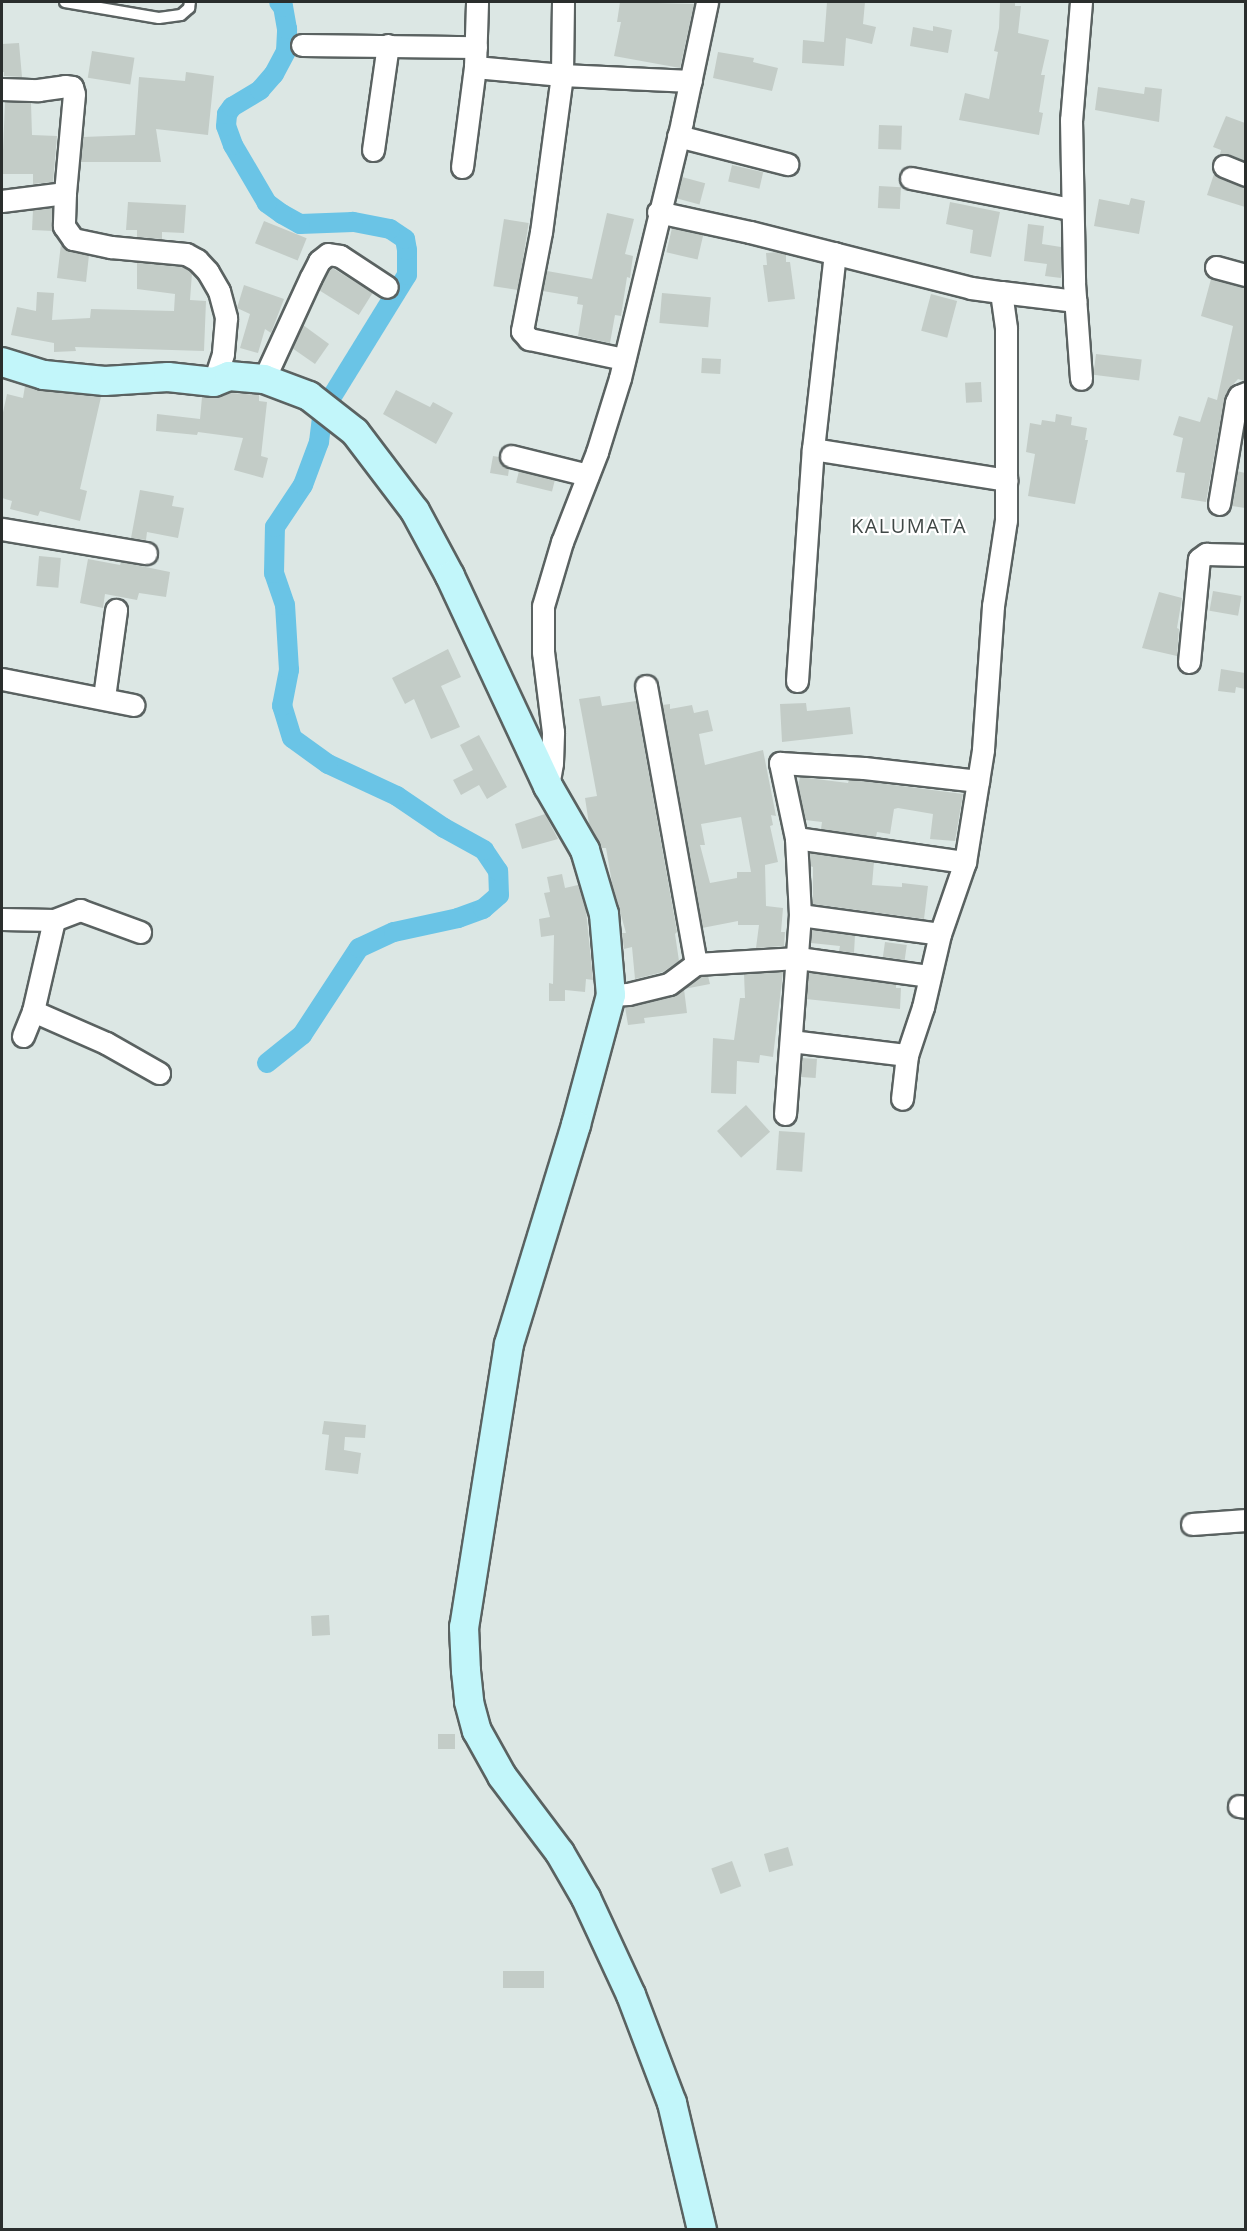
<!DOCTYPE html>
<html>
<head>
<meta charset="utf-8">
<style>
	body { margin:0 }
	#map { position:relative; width:1247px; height:2231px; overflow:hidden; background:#dce7e4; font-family:"Open Sans",sans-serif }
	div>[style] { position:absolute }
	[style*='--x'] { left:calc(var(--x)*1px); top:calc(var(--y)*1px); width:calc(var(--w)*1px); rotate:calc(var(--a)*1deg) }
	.canal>* { height:20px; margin:-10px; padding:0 10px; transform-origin:10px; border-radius:10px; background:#6ac4e6 }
	.building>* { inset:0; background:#c3ccc7; transform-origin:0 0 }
	.roads { filter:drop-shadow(2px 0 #5a6261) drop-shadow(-2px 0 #5a6261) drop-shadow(0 2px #5a6261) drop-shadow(0 -2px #5a6261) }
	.lane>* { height:10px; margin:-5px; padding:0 5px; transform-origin:5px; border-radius:5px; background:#fff }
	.street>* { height:21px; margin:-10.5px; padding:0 10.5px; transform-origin:10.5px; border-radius:10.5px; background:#fff }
	.secondary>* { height:28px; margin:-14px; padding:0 14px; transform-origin:14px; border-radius:14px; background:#c2f6fa }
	span { translate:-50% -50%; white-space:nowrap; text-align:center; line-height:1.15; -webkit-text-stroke:4.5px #fff; paint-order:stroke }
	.quarter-label { font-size:20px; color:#404846; letter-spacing:1.5px }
	.frame { position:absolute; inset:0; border:3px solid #2a2e2d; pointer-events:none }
</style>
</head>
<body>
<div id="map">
	<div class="canal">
		<div style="--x:267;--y:1063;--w:45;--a:-38.7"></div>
		<div style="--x:302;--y:1035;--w:104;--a:-56.8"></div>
		<div style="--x:359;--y:948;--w:38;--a:-25"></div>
		<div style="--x:394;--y:932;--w:66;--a:-12.3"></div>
		<div style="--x:458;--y:918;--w:27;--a:-20"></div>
		<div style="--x:483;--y:909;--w:21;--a:-41"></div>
		<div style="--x:499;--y:895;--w:24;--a:-92"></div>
		<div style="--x:498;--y:871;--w:25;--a:-124"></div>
		<div style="--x:484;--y:850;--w:46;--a:-151.2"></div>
		<div style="--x:444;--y:828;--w:57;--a:-145.8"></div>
		<div style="--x:397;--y:796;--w:76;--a:-155.1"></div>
		<div style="--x:328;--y:764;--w:44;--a:-144.2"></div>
		<div style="--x:292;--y:738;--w:34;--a:-107"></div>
		<div style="--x:282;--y:706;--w:37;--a:-79"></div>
		<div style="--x:289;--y:670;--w:65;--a:-93.5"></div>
		<div style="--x:285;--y:605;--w:34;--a:-109"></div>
		<div style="--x:274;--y:573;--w:46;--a:-88.8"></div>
		<div style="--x:275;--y:527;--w:50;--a:-56.3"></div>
		<div style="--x:303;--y:485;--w:46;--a:-69.6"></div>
		<div style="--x:319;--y:442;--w:31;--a:-83"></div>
		<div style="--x:323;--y:411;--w:160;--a:-58.3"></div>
		<div style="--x:407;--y:275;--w:25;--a:-90"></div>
		<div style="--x:407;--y:250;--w:11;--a:-100"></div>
		<div style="--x:405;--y:239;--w:18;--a:-146"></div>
		<div style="--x:390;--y:229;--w:38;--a:-169"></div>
		<div style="--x:353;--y:222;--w:53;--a:177.8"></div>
		<div style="--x:300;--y:224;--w:21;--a:-151"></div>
		<div style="--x:282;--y:214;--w:19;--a:-144"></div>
		<div style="--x:267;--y:203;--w:67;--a:-120.4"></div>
		<div style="--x:233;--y:145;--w:20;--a:-110"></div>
		<div style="--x:226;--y:126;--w:12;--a:-85"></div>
		<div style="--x:227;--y:114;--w:9;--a:-54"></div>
		<div style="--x:232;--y:107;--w:33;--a:-31"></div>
		<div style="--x:260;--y:90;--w:21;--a:-49"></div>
		<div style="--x:274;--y:74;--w:26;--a:-62"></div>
		<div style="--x:286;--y:51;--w:22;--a:-87"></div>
		<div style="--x:287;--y:29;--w:22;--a:-100"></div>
		<div style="--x:283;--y:7;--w:6;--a:-129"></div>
	</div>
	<div class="building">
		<div style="clip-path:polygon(620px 2px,694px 4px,680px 68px,614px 56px,621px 22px,617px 22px)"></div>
		<div style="clip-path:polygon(827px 2px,865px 2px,863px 24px,876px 27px,872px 44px,846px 38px,844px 66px,802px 63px,803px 40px,824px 42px)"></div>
		<div style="clip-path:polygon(1000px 2px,1015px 2px,1015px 6px,1021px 6px,1018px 33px,1049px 40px,1041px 75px,1045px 75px,1039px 112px,1043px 113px,1039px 135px,959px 120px,965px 93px,989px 99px,998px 52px,994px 51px,999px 28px)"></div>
		<div style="clip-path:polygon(933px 26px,952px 30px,948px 53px,910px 46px,913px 27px,933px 31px)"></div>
		<div style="clip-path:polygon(19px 43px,22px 77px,4px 76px,4px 72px,2px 72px,2px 44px)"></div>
		<div style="left:92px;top:51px;width:43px;height:27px;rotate:9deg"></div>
		<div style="clip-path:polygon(718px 52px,754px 58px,753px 62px,778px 68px,772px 91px,713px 78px)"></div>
		<div style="clip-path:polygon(186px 72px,214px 76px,208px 135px,156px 129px,161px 162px,81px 162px,83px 137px,135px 135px,139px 77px,185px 81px)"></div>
		<div style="clip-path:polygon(1098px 87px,1144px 94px,1145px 87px,1162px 89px,1159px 122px,1095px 110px)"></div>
		<div style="clip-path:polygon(5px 102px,31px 103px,32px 135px,57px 136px,53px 182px,33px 184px,33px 174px,2px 174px)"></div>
		<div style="clip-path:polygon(1226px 116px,1245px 123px,1245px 161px,1228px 154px,1220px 154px,1221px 150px,1213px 147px)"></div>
		<div style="left:879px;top:125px;width:23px;height:24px;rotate:2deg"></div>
		<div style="left:732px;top:165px;width:32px;height:17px;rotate:13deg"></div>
		<div style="clip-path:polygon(1214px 174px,1245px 187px,1245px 207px,1207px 195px)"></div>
		<div style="left:682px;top:177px;width:24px;height:22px;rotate:15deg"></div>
		<div style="left:879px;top:186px;width:22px;height:22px;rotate:3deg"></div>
		<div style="clip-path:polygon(1131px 198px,1145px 201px,1139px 234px,1094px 226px,1099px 199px,1129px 205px)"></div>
		<div style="clip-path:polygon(128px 202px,186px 205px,184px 233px,162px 232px,162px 239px,137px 237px,137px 230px,126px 230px)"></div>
		<div style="clip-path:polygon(950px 202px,1000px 212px,991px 257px,970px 253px,973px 230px,946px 224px)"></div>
		<div style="clip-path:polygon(52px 208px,53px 231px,32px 230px,33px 210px)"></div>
		<div style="clip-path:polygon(607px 213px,634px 219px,625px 254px,633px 256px,630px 278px,627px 277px,621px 316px,615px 315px,610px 343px,578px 336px,583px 305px,577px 304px,578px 297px,543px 291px,547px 271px,592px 279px)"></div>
		<div style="left:504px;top:219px;width:25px;height:68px;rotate:9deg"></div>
		<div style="left:264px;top:221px;width:46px;height:24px;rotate:22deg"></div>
		<div style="clip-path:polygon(1028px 224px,1044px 226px,1042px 244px,1061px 247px,1061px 278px,1045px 276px,1047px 264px,1024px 261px)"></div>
		<div style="left:672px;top:228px;width:32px;height:25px;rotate:13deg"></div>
		<div style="clip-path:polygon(61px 244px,70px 251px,89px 255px,86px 282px,57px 278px)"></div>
		<div style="clip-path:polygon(778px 252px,786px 254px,786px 262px,790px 262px,795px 299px,768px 302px,763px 265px,767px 265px,766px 253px)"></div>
		<div style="clip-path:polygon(137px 262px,182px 266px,192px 273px,190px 300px,206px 301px,204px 351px,75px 347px,76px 351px,54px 352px,54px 343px,11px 335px,17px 307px,36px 311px,37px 292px,54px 293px,52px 320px,90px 318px,91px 309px,174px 311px,175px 294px,137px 289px)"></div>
		<div style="left:331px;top:267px;width:49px;height:26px;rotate:32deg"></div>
		<div style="clip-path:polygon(1211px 279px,1245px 287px,1245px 381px,1238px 379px,1228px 390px,1224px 400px,1206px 502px,1181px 498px,1185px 473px,1176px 472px,1183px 438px,1173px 435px,1179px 416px,1200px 422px,1208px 397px,1217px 400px,1233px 326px,1201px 316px)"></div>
		<div style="clip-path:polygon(244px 285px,284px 299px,271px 333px,265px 329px,258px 353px,240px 348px,250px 314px,237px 308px)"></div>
		<div style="left:662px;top:293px;width:49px;height:30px;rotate:5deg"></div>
		<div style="left:931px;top:294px;width:27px;height:38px;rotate:15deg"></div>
		<div style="clip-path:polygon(303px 325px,329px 344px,315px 364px,292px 348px)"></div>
		<div style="left:1096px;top:354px;width:46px;height:21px;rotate:7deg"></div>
		<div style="left:702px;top:358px;width:19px;height:15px;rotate:3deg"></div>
		<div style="left:981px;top:382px;width:20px;height:16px;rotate:87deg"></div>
		<div style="clip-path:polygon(25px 386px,42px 391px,101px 397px,80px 489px,87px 491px,80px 521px,40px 511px,38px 516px,10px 509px,12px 501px,2px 498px,2px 417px,7px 394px,23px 398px)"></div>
		<div style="clip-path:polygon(396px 390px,430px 407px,433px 402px,453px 413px,436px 444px,383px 414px)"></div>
		<div style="clip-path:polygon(231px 393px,259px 395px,259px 401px,267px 402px,261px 456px,268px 458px,263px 478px,234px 470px,243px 438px,198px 432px,197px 435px,156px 431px,157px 414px,200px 419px,202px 397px,220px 397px)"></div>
		<div style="clip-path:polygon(1056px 414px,1072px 417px,1071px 425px,1087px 428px,1085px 440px,1088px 440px,1075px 504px,1028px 496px,1035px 454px,1026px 452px,1030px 423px,1041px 425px,1042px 420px,1055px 422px)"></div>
		<div style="clip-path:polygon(493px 456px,499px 457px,502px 465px,509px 469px,508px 476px,490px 473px)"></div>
		<div style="left:519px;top:471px;width:37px;height:12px;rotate:14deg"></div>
		<div style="clip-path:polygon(1237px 471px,1245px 473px,1245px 508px,1232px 506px)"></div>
		<div style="clip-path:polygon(140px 490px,174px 496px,172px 506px,184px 508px,178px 538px,147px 532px,146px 540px,131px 538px)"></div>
		<div style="left:39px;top:556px;width:22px;height:30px;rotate:5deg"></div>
		<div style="clip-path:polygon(88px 559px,120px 565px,121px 562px,170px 572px,166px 597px,139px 593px,137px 600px,105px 594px,103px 608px,80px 603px)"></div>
		<div style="left:1213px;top:591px;width:29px;height:20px;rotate:10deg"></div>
		<div style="clip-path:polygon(1159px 592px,1182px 598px,1177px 628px,1179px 629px,1177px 656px,1142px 648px)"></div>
		<div style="clip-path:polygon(448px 649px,461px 677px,441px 686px,460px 727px,431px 739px,414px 699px,405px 704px,392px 678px)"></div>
		<div style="clip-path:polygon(1221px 669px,1245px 673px,1245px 689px,1236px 687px,1235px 693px,1218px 691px)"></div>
		<div style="clip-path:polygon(600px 696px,602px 706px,636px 701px,677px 932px,675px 934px,679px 961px,663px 972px,635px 979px,632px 947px,624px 949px,622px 933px,626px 933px,612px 883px,606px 848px,602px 848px,589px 824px,585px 798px,597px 796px,579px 699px)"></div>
		<div style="clip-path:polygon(806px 703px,807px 711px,850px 707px,853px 734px,782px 742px,780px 704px)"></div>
		<div style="clip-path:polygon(evenodd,670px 704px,670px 709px,692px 705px,694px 713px,708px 710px,713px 731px,699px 734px,705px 765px,763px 750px,776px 816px,771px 815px,773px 825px,770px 826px,778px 862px,765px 865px,766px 906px,783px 908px,781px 932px,785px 932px,784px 946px,756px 948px,759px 925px,738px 925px,738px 921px,702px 928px,662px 705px,670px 704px,741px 817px,751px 872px,737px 872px,737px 878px,710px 883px,700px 845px,705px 845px,701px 824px,741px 817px)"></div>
		<div style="clip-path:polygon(479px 735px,507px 787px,487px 799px,479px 785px,461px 795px,453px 780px,473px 770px,460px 745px)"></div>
		<div style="clip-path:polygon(800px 777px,848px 783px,849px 780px,863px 781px,963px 794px,955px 841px,930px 839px,933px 814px,898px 808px,894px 809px,890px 834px,877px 832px,876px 837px,821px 829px,822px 822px,805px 820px,798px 787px)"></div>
		<div style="clip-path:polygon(545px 814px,558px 839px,522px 849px,515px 824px)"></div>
		<div style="clip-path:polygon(810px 853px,874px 862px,872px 885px,902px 887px,902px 883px,928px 886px,924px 919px,813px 904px,813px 867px,810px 866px)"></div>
		<div style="clip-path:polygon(562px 874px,565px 888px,578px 885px,586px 910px,593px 980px,586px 979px,585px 992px,565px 990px,565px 1001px,549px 1001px,549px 983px,553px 984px,554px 935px,541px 937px,539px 919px,550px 917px,544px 893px,550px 892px,547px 877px)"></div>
		<div style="clip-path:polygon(812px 929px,855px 935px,854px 953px,839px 951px,840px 946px,811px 943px)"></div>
		<div style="left:885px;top:942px;width:22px;height:15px;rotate:8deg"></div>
		<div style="clip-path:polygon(783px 972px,773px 1057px,760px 1055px,759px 1063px,737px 1061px,736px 1094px,711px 1093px,713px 1038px,734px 1040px,740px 998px,745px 998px,744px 974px)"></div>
		<div style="clip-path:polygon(808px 972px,896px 984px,896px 988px,901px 988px,900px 1009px,806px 999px)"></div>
		<div style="clip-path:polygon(701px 976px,708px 976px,710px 984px,684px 989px,687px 1013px,644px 1018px,645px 1023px,628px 1025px,625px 1007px,672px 996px)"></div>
		<div style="left:802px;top:1058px;width:15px;height:19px;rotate:4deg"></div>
		<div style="left:746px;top:1105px;width:36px;height:39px;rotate:48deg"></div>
		<div style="left:779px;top:1131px;width:26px;height:39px;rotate:4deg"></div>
		<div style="clip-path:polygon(324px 1421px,366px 1425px,365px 1438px,345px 1437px,344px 1450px,361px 1453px,358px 1474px,325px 1470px,329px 1435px,322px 1434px)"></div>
		<div style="left:329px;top:1615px;width:20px;height:18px;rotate:87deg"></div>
		<div style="left:455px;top:1734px;width:15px;height:17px;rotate:90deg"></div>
		<div style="left:788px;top:1847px;width:19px;height:25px;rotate:74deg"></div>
		<div style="left:732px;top:1861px;width:27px;height:22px;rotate:70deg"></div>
		<div style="left:503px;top:1971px;width:41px;height:17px"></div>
	</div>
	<div class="roads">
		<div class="lane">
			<div style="--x:65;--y:2;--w:95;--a:9.7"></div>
			<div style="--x:159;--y:18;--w:22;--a:-8"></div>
			<div style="--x:181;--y:15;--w:11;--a:-41"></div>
			<div style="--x:189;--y:8;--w:6;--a:-81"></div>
		</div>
		<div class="street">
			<div style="--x:563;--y:2;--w:73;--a:90.8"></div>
			<div style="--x:562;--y:75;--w:158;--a:97.6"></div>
			<div style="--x:541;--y:232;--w:101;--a:100.9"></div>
			<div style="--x:522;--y:331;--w:11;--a:49"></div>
			<div style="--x:529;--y:339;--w:97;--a:11.9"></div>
			<div style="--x:1081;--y:2;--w:118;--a:94.8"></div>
			<div style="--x:1071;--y:120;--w:163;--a:88.9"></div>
			<div style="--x:1074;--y:283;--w:96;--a:85.8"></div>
			<div style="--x:302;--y:45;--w:174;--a:0.7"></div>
			<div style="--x:475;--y:67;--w:87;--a:5.3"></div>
			<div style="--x:562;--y:75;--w:129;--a:2.7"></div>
			<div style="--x:2;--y:89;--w:36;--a:2"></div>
			<div style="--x:38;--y:90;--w:27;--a:-8"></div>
			<div style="--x:65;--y:86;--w:7;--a:8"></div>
			<div style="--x:72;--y:87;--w:7;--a:74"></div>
			<div style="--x:74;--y:94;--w:99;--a:95.2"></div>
			<div style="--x:65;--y:193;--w:64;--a:172.8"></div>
			<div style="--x:678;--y:136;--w:113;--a:14.4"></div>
			<div style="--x:373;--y:150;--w:106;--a:-81.9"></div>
			<div style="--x:1224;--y:166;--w:24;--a:22"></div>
			<div style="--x:462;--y:167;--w:101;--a:-82.6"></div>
			<div style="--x:475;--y:67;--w:65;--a:-88.2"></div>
			<div style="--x:911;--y:178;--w:163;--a:11"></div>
			<div style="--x:65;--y:193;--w:33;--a:92"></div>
			<div style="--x:64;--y:226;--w:16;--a:55"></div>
			<div style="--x:73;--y:239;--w:39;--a:12"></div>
			<div style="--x:111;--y:247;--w:75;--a:5.3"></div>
			<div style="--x:186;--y:254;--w:13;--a:29"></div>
			<div style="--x:197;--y:260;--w:16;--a:47"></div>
			<div style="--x:208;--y:272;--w:22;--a:60"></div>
			<div style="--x:219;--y:291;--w:28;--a:75"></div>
			<div style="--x:226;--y:318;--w:36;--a:95"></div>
			<div style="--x:223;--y:354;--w:29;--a:108"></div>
			<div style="--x:658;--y:212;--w:94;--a:12.3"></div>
			<div style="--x:750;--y:232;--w:228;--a:14.2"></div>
			<div style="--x:971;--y:288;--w:30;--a:8"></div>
			<div style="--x:1001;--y:292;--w:36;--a:82"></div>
			<div style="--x:1006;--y:328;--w:192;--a:90"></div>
			<div style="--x:1006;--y:520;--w:87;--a:98.6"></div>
			<div style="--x:993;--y:606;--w:144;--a:94"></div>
			<div style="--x:983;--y:750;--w:113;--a:99.1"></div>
			<div style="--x:965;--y:862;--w:76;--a:109.1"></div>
			<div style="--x:940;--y:934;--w:75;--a:103.1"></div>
			<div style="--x:923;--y:1007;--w:51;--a:108.4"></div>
			<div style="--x:907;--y:1055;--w:44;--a:96.5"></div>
			<div style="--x:1216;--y:267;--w:31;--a:15"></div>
			<div style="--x:1001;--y:292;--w:75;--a:6.9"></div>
			<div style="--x:264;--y:379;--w:112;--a:-65.3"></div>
			<div style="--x:311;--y:277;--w:18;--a:-63"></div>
			<div style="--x:319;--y:261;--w:11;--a:-38"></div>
			<div style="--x:328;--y:254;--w:12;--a:9"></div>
			<div style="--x:340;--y:256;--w:56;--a:33.4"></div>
			<div style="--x:813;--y:449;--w:196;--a:9.1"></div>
			<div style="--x:511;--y:456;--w:79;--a:13.9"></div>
			<div style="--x:1219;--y:504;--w:103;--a:-80.5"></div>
			<div style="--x:1236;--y:402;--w:7;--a:-63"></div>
			<div style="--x:1239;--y:396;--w:8;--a:-23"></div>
			<div style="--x:2;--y:529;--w:146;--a:9.5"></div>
			<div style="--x:1189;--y:662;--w:103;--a:-84.5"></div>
			<div style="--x:1199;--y:559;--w:9;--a:-36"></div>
			<div style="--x:1206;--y:554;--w:40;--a:1.4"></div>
			<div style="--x:2;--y:679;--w:134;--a:11.2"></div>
			<div style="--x:797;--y:681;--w:233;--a:-86.1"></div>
			<div style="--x:813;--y:449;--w:197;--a:-83.6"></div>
			<div style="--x:646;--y:686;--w:282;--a:79.8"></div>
			<div style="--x:104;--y:697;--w:88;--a:-82.1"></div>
			<div style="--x:548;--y:786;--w:23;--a:-80"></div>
			<div style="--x:552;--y:763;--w:31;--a:-88"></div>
			<div style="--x:553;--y:732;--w:81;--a:-97.1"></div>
			<div style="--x:543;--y:652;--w:46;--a:-90"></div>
			<div style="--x:543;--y:606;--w:67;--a:-73.5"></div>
			<div style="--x:562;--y:542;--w:97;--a:-68.7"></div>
			<div style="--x:597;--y:452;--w:77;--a:-72.7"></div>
			<div style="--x:620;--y:378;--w:264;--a:-76.4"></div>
			<div style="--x:682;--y:121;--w:122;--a:-78.1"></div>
			<div style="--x:796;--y:838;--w:171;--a:8.1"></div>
			<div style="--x:800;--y:915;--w:141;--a:7.7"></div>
			<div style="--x:2;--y:919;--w:52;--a:1.1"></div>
			<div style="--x:54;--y:920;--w:28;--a:-21"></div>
			<div style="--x:80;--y:910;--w:64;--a:20.1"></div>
			<div style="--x:611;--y:995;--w:17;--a:-3"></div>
			<div style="--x:628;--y:994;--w:42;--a:-13.7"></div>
			<div style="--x:669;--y:984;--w:34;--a:-37"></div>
			<div style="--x:696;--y:964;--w:102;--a:-3.4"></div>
			<div style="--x:798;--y:958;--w:133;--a:7.8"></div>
			<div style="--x:33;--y:1011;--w:80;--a:23.7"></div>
			<div style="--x:106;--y:1043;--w:61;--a:29.5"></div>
			<div style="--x:23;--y:1036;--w:27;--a:-68"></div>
			<div style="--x:33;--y:1011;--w:93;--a:-77"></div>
			<div style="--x:791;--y:1041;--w:117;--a:6.9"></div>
			<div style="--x:785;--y:1114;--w:200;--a:-85.7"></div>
			<div style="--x:800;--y:915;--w:77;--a:-93"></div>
			<div style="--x:796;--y:838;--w:77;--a:-102"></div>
			<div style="--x:780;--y:763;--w:84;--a:3.4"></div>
			<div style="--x:864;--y:768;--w:115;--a:6.5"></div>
			<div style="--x:1192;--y:1524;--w:54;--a:-4.2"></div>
			<div style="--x:1239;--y:1806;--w:7;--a:8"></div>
		</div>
		<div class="secondary">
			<div style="--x:2;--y:362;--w:44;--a:17.2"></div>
			<div style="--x:44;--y:375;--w:61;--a:5.6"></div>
			<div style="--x:105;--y:381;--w:63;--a:-3.6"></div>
			<div style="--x:168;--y:377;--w:46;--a:6.2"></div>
			<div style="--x:214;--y:382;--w:16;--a:-22"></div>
			<div style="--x:229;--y:376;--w:35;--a:5"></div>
			<div style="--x:264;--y:379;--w:48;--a:20.7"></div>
			<div style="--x:309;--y:396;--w:58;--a:38"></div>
			<div style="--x:355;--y:432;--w:99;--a:52.8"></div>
			<div style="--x:415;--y:511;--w:74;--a:61.7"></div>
			<div style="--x:450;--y:576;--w:232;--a:65"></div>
			<div style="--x:548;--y:786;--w:74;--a:60"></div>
			<div style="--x:585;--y:850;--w:67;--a:73.5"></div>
			<div style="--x:604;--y:914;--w:81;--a:85.1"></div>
			<div style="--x:611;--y:995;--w:135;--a:105.1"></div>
			<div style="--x:576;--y:1125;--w:229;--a:107"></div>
			<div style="--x:509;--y:1344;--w:287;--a:99"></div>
			<div style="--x:464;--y:1627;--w:44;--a:87.4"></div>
			<div style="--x:466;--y:1671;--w:31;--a:84"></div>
			<div style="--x:469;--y:1702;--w:30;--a:75"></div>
			<div style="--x:477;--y:1731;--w:51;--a:60.9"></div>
			<div style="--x:502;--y:1776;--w:96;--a:53"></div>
			<div style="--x:560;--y:1853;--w:52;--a:60"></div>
			<div style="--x:586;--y:1898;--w:107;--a:65.1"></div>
			<div style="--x:631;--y:1995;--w:116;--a:69.2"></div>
			<div style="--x:672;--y:2103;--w:130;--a:76.7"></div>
		</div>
	</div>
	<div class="quarter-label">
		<span style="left:909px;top:525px">KALUMATA</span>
	</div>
	<div class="frame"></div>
</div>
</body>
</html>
